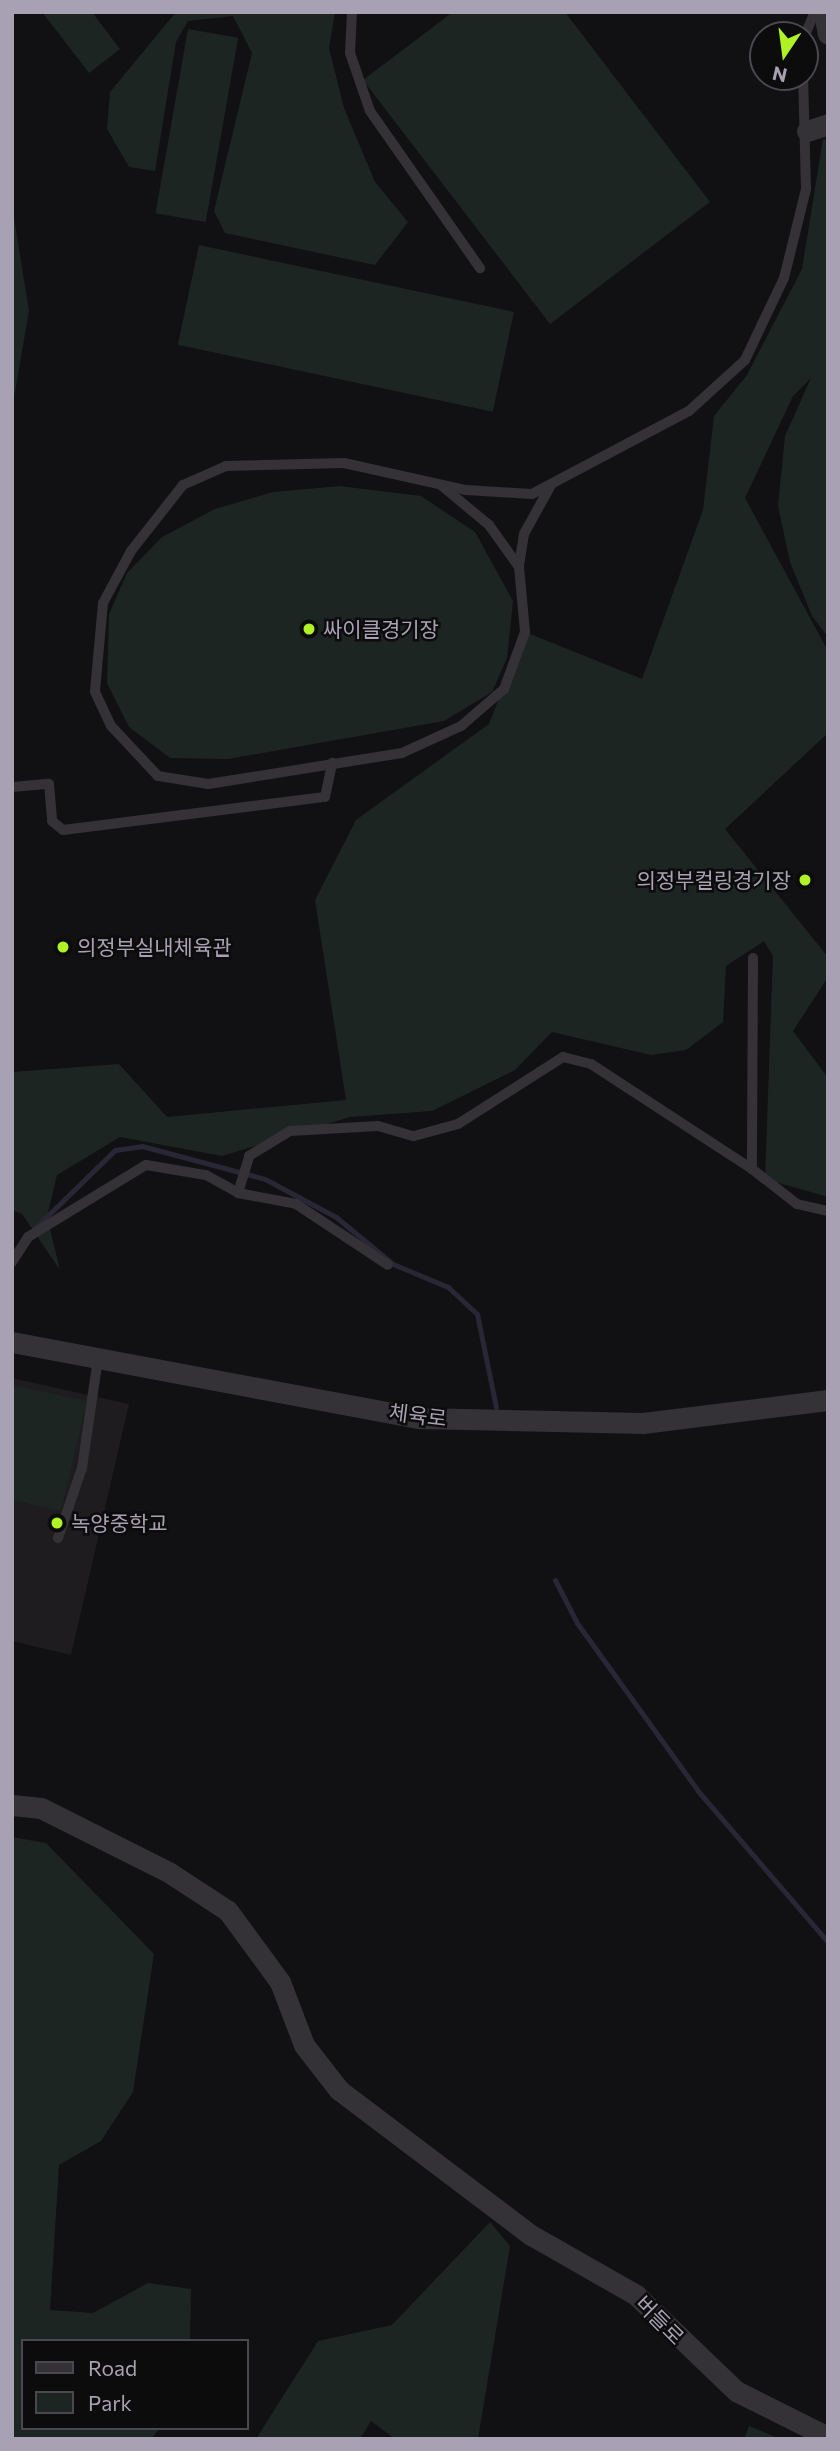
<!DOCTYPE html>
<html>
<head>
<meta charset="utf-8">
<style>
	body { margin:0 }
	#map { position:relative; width:840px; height:2451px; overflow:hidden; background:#111012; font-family:Commissioner,"Noto Sans KR",sans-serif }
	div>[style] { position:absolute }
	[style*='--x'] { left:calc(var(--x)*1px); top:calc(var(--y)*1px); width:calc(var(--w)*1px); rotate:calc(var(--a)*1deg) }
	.built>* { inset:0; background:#1e1c1f }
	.green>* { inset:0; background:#1d2523; transform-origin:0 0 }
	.stream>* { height:5px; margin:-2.5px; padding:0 2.5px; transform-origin:2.5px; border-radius:2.5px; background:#292735 }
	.service>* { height:10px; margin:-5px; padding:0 5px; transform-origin:5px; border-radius:5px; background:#343137 }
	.minor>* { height:21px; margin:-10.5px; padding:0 10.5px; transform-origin:10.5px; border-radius:10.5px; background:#343137 }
	.dots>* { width:19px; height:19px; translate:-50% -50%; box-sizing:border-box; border:4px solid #0c0c0d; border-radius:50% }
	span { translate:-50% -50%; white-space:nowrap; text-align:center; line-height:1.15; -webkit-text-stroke:5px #0c0c0d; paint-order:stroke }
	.poi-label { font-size:21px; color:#a8a1b3 }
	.left { translate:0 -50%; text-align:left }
	.right { translate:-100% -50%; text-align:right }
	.street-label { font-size:21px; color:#a8a1b3 }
	.frame { position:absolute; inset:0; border:14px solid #a8a1b3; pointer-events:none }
	.legend { position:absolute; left:21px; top:2339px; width:228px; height:91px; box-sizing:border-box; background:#0c0c0d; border:2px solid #4a484f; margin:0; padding:9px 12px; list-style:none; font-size:21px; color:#a8a1b3 }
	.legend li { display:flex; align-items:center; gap:14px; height:35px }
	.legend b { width:35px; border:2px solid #4a484f }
	.north { position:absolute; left:749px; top:21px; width:70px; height:70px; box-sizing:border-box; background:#0c0c0d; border:2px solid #4a484f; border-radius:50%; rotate:193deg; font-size:19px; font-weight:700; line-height:28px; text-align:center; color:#a8a1b3 }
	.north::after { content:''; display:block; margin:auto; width:24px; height:32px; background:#aff327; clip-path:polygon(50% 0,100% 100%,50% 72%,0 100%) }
</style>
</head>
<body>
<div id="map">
	<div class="built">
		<div style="clip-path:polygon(12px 1378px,129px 1404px,71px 1655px,12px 1641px)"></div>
	</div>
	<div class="green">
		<div style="clip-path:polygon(42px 12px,92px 12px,120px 49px,89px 73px)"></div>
		<div style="clip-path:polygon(176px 12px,335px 12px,329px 48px,344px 108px,375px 182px,408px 222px,375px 265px,225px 233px,214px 211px,252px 53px,233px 16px,188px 21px,176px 42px,155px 171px,129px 167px,107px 129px,110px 92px)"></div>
		<div style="clip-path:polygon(453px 12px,565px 12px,710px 202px,550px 324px,363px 80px)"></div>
		<div style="left:188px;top:29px;width:51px;height:187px;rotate:10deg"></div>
		<div style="clip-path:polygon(823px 139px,828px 141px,828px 637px,812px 616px,790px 562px,778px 506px,785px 436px,811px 378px,793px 396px,745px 498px,828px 651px,828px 733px,725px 829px,828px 957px,828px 977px,793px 1031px,828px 1078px,828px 1197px,765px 1179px,773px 956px,764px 941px,726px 966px,723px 1022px,686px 1050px,651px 1055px,552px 1032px,515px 1070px,432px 1111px,350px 1117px,222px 1156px,120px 1137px,57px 1175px,47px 1217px,60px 1270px,22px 1214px,12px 1210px,12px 1072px,119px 1064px,167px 1117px,346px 1100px,315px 900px,356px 820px,489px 724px,525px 632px,642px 679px,703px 510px,714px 416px,747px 375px,802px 269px)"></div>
		<div style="clip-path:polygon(12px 205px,29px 311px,12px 409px)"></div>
		<div style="left:199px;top:245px;width:322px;height:102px;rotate:12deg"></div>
		<div style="clip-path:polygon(340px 486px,421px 496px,475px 532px,513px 601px,507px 658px,492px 692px,444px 721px,228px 759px,170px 758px,129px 727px,107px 683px,109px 614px,127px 573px,162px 537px,215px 509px,273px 492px)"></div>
		<div style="clip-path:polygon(12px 1385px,87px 1401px,61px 1511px,12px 1500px)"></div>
		<div style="clip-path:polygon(12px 1837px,46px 1843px,154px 1954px,133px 2092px,101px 2141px,59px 2165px,50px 2310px,93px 2313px,148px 2283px,191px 2289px,190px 2341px,23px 2341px,23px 2428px,160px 2428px,151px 2439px,12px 2439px)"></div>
		<div style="clip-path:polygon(490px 2222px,510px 2246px,478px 2439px,395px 2439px,371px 2421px,360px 2439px,256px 2439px,318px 2341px,392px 2325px)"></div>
		<div style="clip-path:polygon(749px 2426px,781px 2439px,744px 2439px)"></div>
	</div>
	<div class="stream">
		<div style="--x:35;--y:1228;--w:112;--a:-44.3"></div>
		<div style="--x:115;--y:1150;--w:27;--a:-8"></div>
		<div style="--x:142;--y:1146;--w:127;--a:15"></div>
		<div style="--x:265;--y:1179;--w:81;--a:28.2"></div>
		<div style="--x:336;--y:1217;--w:74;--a:39.5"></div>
		<div style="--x:393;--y:1264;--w:60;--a:22.7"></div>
		<div style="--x:448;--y:1287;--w:40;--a:43"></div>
		<div style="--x:477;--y:1314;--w:95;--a:78.5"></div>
		<div style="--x:555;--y:1580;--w:48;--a:62.9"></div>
		<div style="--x:577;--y:1623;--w:207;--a:54.2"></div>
		<div style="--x:698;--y:1791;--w:199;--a:49.3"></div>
	</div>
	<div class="service">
		<div style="--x:352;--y:12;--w:41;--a:92.8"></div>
		<div style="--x:350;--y:53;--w:61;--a:71"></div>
		<div style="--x:370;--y:111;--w:192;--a:55"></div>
		<div style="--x:805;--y:35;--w:25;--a:-67"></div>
		<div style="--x:551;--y:485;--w:56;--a:118.9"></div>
		<div style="--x:524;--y:534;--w:33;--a:99"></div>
		<div style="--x:519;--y:567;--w:65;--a:84.7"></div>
		<div style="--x:525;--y:632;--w:61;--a:110.2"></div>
		<div style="--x:504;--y:689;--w:57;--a:139.3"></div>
		<div style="--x:461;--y:726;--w:65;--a:155.4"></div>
		<div style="--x:402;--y:753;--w:196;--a:170.9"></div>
		<div style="--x:208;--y:784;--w:51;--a:-170.9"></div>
		<div style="--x:158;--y:776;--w:69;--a:-133.2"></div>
		<div style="--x:111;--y:726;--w:38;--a:-115"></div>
		<div style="--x:95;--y:691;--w:88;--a:-84.8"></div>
		<div style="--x:103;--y:603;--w:59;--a:-61.7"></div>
		<div style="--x:131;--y:551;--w:84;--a:-51.8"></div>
		<div style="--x:183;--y:485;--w:47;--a:-23.8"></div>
		<div style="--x:226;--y:466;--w:118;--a:-1.5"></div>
		<div style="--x:344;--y:463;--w:125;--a:12.5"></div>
		<div style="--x:466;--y:490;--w:66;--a:3.5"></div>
		<div style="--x:532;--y:494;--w:178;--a:-27.9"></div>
		<div style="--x:689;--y:411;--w:76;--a:-42.3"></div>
		<div style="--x:745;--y:360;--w:91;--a:-64.6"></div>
		<div style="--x:784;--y:278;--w:92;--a:-76.1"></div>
		<div style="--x:806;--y:189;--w:112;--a:-91.5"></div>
		<div style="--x:442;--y:486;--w:61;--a:39.7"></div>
		<div style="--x:489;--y:525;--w:52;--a:54.5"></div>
		<div style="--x:12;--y:787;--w:37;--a:-5"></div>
		<div style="--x:49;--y:784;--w:37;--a:85"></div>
		<div style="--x:52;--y:821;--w:14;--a:39"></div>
		<div style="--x:63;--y:830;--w:264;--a:-7.2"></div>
		<div style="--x:325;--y:797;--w:35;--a:-78"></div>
		<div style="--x:753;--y:958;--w:211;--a:90.3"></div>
		<div style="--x:752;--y:1169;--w:57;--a:37.9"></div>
		<div style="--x:797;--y:1204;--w:32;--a:13"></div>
		<div style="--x:238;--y:1193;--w:39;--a:-73"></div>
		<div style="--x:249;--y:1156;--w:48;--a:-31.4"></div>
		<div style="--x:290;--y:1131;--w:88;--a:-3.3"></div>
		<div style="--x:378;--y:1126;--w:37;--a:16"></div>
		<div style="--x:414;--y:1136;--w:46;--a:-15.3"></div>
		<div style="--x:458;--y:1124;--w:125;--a:-32.5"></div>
		<div style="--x:563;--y:1057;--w:29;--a:14"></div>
		<div style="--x:591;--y:1064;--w:192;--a:33.1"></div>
		<div style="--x:12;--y:1262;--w:30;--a:-57"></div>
		<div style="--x:28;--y:1237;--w:138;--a:-31.4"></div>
		<div style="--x:146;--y:1165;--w:61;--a:9.5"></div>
		<div style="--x:206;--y:1175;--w:37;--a:29"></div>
		<div style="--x:238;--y:1193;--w:59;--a:10.7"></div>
		<div style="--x:296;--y:1204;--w:110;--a:33.5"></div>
		<div style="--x:58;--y:1538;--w:74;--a:-71.1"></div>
		<div style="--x:82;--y:1468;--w:111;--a:-81.7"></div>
	</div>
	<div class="minor">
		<div style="--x:824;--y:12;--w:22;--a:80"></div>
		<div style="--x:807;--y:131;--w:22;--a:-18"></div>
		<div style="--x:12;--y:1342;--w:414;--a:10.6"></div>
		<div style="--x:419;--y:1418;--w:224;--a:1.3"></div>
		<div style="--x:643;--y:1423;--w:186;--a:-7.1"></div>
		<div style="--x:12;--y:1805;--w:29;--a:6"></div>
		<div style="--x:41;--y:1808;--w:144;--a:26.7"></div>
		<div style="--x:170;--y:1873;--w:69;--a:33.2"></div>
		<div style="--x:228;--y:1911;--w:88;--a:53.8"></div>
		<div style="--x:280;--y:1982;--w:67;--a:69.1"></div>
		<div style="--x:304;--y:2045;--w:57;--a:52.1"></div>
		<div style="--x:339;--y:2090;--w:241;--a:37.1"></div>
		<div style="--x:531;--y:2235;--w:121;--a:29.7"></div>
		<div style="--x:636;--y:2295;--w:139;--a:43.8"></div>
		<div style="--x:736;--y:2391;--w:103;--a:26.6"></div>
	</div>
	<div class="dots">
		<div style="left:309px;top:629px;background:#aff327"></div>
		<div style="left:805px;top:880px;background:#aff327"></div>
		<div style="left:63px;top:947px;background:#aff327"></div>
		<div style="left:57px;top:1523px;background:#aff327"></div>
	</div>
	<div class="poi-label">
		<span class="left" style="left:323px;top:629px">싸이클경기장</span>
		<span class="right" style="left:791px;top:880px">의정부컬링경기장</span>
		<span class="left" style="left:77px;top:947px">의정부실내체육관</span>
		<span class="left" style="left:71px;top:1523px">녹양중학교</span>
	</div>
	<div class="street-label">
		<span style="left:418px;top:1415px;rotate:7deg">체육로</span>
		<span style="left:660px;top:2320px;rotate:45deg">버들로</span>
	</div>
	<div class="frame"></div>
	<ul class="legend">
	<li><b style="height:9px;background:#343137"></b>Road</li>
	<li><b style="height:19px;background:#1d2523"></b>Park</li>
	</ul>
	<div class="north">N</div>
</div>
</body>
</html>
